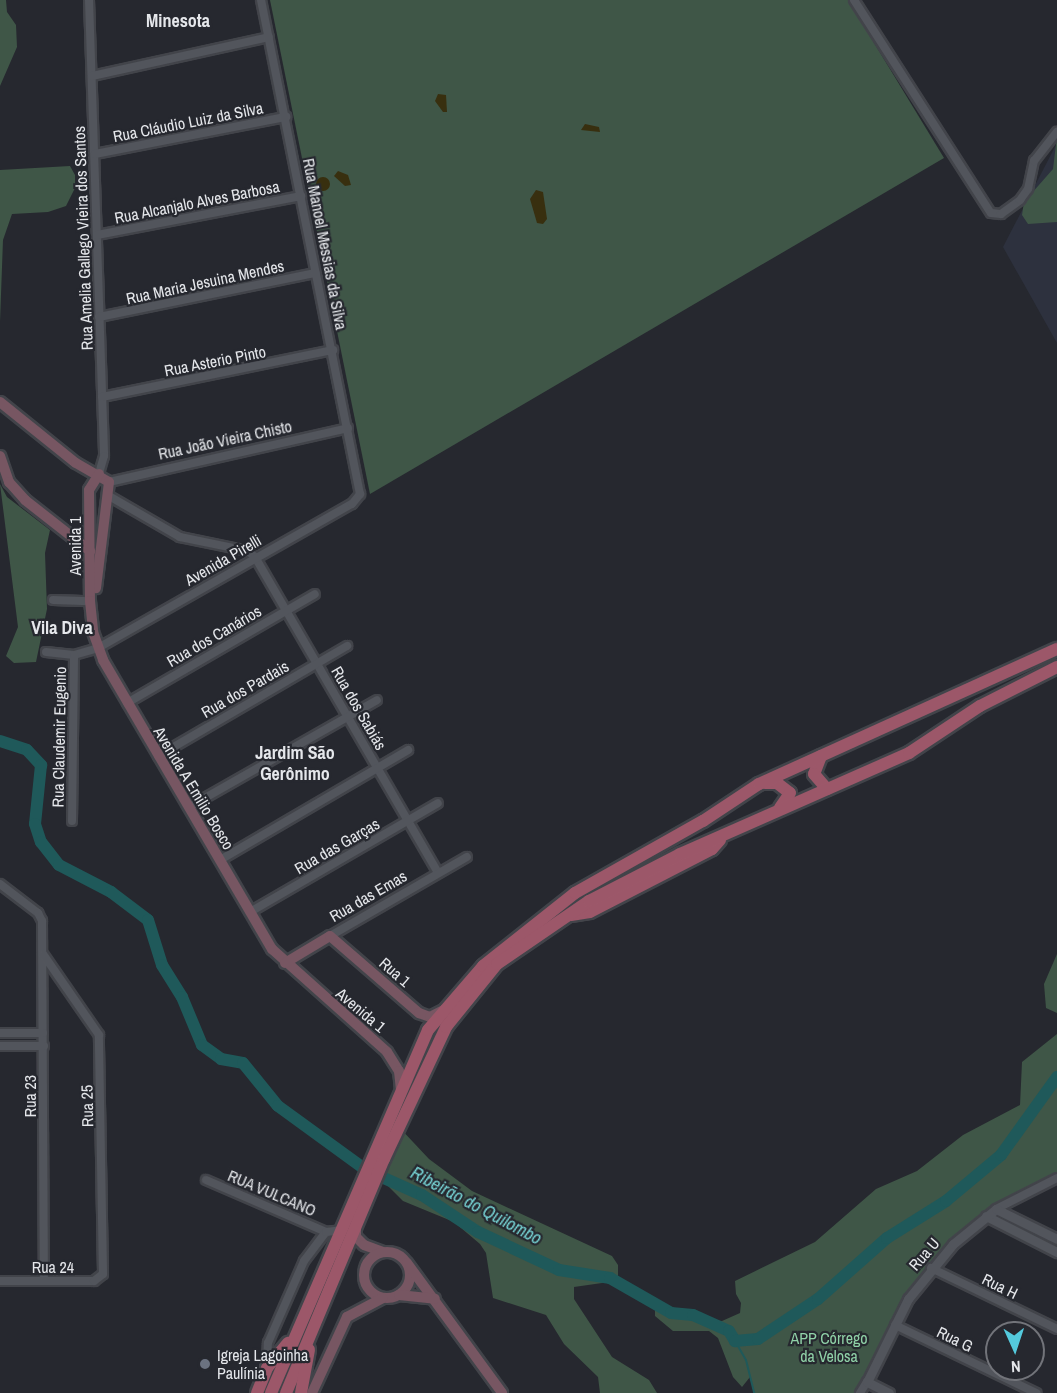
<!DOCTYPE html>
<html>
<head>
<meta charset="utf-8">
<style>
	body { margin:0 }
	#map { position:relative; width:1057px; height:1393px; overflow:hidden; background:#26282f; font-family:"Archivo Narrow",sans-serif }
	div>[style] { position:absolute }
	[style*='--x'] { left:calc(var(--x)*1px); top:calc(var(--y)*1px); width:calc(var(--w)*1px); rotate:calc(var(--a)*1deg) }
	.built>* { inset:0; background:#2d313e }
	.green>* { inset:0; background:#3f5647 }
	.sand>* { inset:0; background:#382f0f }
	.round { border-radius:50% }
	.stream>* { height:2px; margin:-1px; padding:0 1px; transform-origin:1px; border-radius:1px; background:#1f595a }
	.river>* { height:12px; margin:-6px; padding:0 6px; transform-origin:6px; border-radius:6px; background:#1f595a }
	.roads { filter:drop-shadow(2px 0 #42444a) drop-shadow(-2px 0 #42444a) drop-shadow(0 2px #42444a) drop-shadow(0 -2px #42444a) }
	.minor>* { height:8px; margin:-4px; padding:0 4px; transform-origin:4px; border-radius:4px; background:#52555c }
	.tertiary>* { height:9px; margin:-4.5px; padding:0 4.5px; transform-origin:4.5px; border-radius:4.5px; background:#52555c }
	.secondary>* { height:10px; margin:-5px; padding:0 5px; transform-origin:5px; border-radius:5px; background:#775662 }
	.secondary>.ring { margin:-5px; padding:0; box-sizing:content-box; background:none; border:10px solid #775662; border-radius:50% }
	.primary>* { height:12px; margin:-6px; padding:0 6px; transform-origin:6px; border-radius:6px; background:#9c5769 }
	.dots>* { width:16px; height:16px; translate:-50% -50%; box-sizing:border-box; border:3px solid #26282f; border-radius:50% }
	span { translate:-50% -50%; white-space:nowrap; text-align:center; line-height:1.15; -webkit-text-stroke:4.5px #26282f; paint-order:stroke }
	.street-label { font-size:16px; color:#e5e7eb }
	.park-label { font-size:16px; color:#90d2a8 }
	.poi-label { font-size:16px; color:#e5e7eb }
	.left { translate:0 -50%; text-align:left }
	.neighbourhood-label { font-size:18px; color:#e5e7eb; font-weight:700 }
	.water-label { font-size:18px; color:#77d4d5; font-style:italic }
	.north { position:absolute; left:985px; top:1321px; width:60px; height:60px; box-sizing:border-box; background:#26282f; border:2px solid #72747a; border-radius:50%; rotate:177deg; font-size:16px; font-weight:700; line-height:24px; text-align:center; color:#e5e7eb }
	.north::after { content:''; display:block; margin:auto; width:21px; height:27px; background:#54cadd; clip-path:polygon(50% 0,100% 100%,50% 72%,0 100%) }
</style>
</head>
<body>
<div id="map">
	<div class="built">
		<div style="clip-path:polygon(1057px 143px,1057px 343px,1003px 247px)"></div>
	</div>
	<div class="green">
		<div style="clip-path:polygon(0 0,6px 0,7px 12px,16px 25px,17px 47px,0 86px)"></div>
		<div style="clip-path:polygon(270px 0,848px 0,944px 158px,370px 494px)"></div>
		<div style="clip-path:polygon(1057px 136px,1057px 222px,1028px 224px,1022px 215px,1024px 202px,1053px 169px)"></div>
		<div style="clip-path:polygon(70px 166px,75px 175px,75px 188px,66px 206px,48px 212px,12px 214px,3px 240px,0 322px,0 170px)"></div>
		<div style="clip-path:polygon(0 484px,7px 497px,50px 530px,45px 553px,47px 609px,36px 662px,14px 663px,6px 656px,18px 627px)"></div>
		<div style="clip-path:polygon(1057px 954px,1057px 1013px,1046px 1008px,1044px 984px)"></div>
		<div style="clip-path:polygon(1057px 1034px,1057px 1176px,1007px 1199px,949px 1245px,927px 1268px,907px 1293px,859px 1393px,754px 1393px,750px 1377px,742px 1387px,733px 1377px,718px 1338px,709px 1331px,673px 1331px,655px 1316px,655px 1297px,663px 1306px,691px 1319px,722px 1321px,740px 1313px,741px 1303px,736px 1294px,735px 1281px,815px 1242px,876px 1189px,917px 1171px,963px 1135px,1020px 1105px,1022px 1062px)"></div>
		<div style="clip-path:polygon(398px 1126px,429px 1159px,472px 1191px,612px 1256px,618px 1265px,618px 1276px,609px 1282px,574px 1287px,574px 1299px,612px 1357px,649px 1380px,657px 1393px,600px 1393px,598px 1377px,564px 1344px,546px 1315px,493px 1298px,486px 1253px,480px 1244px,454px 1222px,403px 1201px,387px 1185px,383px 1176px,397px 1147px)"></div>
	</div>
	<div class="sand">
		<div style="clip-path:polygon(438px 94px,446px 95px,447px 112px,443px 112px,435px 101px)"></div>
		<div style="clip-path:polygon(585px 124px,599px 127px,600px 132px,581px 130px)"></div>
		<div style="clip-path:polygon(338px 171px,348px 175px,351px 185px,345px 186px,334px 176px)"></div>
		<div class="round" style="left:316px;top:177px;width:14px;height:14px"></div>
		<div style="clip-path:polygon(536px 190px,543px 192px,547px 219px,543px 224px,537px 223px,530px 199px)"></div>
	</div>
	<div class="stream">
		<div style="--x:735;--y:1341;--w:22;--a:60"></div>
		<div style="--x:746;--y:1360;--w:34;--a:76"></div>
	</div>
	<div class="river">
		<div style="--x:0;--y:741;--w:28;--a:18"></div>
		<div style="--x:27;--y:750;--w:21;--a:47"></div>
		<div style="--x:41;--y:765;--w:59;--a:95.8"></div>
		<div style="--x:35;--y:824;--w:19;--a:72"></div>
		<div style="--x:41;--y:842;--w:29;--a:52"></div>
		<div style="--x:59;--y:865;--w:59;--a:27.4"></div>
		<div style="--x:111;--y:892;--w:46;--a:37.1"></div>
		<div style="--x:148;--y:920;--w:47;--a:72.7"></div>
		<div style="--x:162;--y:965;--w:38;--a:58"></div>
		<div style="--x:182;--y:997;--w:52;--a:67.4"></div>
		<div style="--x:202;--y:1045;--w:24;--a:36"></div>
		<div style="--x:221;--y:1059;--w:22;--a:10"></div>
		<div style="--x:243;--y:1063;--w:55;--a:50.9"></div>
		<div style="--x:278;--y:1106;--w:109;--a:36"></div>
		<div style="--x:366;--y:1170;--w:61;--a:24.1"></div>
		<div style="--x:422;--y:1195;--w:67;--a:33.5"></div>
		<div style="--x:478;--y:1232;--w:89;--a:25.1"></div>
		<div style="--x:559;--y:1270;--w:52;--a:8.9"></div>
		<div style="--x:610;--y:1278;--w:70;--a:29.8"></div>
		<div style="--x:671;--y:1313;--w:22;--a:5"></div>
		<div style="--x:693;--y:1315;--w:39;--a:24"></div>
		<div style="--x:729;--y:1331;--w:12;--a:59"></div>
		<div style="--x:735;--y:1341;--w:23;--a:-5"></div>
		<div style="--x:758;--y:1339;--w:72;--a:-33.7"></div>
		<div style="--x:818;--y:1299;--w:92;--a:-41.5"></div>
		<div style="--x:887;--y:1238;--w:70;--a:-32.1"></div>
		<div style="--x:946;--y:1201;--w:72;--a:-39.9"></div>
		<div style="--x:1001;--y:1155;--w:96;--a:-54.3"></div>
	</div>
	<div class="roads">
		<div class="minor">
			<div style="--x:89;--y:0;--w:456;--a:88.1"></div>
			<div style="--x:104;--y:456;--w:19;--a:106"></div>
			<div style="--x:854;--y:0;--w:253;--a:57.3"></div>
			<div style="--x:991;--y:213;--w:10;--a:6"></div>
			<div style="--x:1001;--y:214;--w:24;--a:-36"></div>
			<div style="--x:1020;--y:200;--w:14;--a:-54"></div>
			<div style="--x:1028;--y:189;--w:29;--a:-78"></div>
			<div style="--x:1034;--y:161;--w:37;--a:-52"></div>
			<div style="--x:92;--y:76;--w:181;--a:-12.4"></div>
			<div style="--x:95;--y:154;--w:195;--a:-11"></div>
			<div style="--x:97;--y:235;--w:208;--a:-10.8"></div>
			<div style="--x:99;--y:317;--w:221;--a:-11.5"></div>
			<div style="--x:102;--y:397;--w:236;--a:-11.5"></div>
			<div style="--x:109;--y:482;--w:245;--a:-12.7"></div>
			<div style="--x:109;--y:496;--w:82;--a:30"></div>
			<div style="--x:180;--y:537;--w:69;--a:11.6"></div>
			<div style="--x:248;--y:551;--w:9;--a:41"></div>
			<div style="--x:255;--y:557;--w:365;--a:59.9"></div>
			<div style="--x:53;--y:600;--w:37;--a:2"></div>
			<div style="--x:46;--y:652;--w:28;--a:6"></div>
			<div style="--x:74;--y:655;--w:25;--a:-16"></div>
			<div style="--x:98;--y:648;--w:292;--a:-29.6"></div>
			<div style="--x:352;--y:504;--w:13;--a:-51"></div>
			<div style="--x:360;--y:494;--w:504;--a:-101.33"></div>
			<div style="--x:127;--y:703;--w:217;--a:-30.1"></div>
			<div style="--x:158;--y:756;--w:219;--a:-30.2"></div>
			<div style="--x:189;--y:807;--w:216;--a:-29.6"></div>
			<div style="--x:72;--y:821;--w:166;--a:-89.3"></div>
			<div style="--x:220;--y:860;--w:218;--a:-30.3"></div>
			<div style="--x:0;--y:884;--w:48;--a:37.3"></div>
			<div style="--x:38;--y:913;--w:9;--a:63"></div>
			<div style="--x:42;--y:921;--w:360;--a:89.7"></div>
			<div style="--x:250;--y:912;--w:217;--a:-30.1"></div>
			<div style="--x:330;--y:936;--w:158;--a:-30"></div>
			<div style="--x:0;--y:1033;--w:43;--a:0"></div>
			<div style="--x:0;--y:1046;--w:44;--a:0"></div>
			<div style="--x:206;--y:1180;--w:131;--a:23.4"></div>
			<div style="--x:996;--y:1209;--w:68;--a:-26.9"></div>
			<div style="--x:931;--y:1268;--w:140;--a:25.8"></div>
			<div style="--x:0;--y:1281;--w:94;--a:0"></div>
			<div style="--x:94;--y:1281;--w:11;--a:-38"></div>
			<div style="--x:103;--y:1274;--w:239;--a:-91"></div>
			<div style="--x:99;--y:1035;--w:98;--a:-124.7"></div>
			<div style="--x:895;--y:1325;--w:157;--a:25.7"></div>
			<div style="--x:267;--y:1367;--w:24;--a:-88"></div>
			<div style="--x:268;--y:1343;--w:90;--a:-66.3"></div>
			<div style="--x:304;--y:1261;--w:36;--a:-53"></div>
			<div style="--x:326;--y:1232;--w:17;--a:-7"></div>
			<div style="--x:860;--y:1393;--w:13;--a:-58"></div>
		</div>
		<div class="tertiary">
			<div style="--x:986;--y:1216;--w:80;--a:26.9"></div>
			<div style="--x:889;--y:1393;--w:25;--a:-153"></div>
			<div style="--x:867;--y:1382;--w:93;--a:-63.7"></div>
			<div style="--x:908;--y:1299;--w:71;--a:-50.7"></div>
			<div style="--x:953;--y:1244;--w:55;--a:-39.1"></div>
			<div style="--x:996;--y:1209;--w:68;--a:26.2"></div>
		</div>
		<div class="secondary">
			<div style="--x:0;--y:402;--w:97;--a:38.8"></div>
			<div style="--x:76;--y:463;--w:38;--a:30"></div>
			<div style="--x:109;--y:482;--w:107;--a:97"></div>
			<div style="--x:0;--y:456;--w:28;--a:71"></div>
			<div style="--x:9;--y:482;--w:24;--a:48"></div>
			<div style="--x:25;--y:500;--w:83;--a:38.1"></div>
			<div style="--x:99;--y:474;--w:19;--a:122"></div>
			<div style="--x:89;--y:490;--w:111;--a:89.5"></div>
			<div style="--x:90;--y:601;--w:31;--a:84"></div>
			<div style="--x:93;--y:632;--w:30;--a:70"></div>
			<div style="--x:103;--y:660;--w:335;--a:59.7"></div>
			<div style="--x:272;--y:949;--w:154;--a:41.8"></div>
			<div style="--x:387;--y:1052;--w:22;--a:58"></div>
			<div style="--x:399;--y:1071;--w:18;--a:84"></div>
			<div style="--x:285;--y:963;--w:52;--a:-31"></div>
			<div style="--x:330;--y:936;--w:118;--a:40.9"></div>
			<div style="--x:419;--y:1013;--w:12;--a:20"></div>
			<div style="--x:430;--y:1017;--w:16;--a:-27"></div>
			<div style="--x:356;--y:1227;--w:10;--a:90"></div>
			<div style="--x:356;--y:1237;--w:11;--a:45"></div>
			<div style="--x:364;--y:1245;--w:20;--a:20"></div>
			<div class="ring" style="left:364px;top:1252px;width:36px;height:36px"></div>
			<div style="--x:407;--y:1263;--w:161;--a:53.8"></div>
			<div style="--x:399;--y:1295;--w:36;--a:6"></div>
			<div style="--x:312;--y:1393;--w:84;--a:-65.3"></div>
			<div style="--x:347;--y:1317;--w:40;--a:-28"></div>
		</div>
		<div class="primary">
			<div style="--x:821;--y:756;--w:19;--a:111"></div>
			<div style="--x:814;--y:774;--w:20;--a:49"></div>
			<div style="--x:765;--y:783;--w:12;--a:0"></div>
			<div style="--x:777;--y:783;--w:16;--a:38"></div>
			<div style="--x:790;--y:793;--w:18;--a:124"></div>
			<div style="--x:571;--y:915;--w:19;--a:-9"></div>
			<div style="--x:590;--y:912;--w:137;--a:-27.3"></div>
			<div style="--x:712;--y:849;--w:12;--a:-48"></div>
			<div style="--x:257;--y:1393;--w:27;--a:-68"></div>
			<div style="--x:267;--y:1368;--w:33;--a:-50"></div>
			<div style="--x:271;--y:1393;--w:395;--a:-66.6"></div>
			<div style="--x:428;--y:1030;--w:84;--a:-49.3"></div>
			<div style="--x:483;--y:966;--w:117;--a:-38.4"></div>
			<div style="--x:575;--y:893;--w:147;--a:-29.4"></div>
			<div style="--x:703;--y:821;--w:67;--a:-33.5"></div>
			<div style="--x:759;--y:784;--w:327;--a:-24.4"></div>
			<div style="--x:286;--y:1393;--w:254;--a:-67.3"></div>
			<div style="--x:384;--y:1159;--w:146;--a:-64.8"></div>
			<div style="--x:446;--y:1027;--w:81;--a:-51"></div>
			<div style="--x:497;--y:964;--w:112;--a:-34.4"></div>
			<div style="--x:589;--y:901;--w:102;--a:-27.3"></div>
			<div style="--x:680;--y:854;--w:250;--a:-23.8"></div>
			<div style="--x:909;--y:753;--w:85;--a:-33.5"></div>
			<div style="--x:980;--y:706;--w:86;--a:-26.9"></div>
			<div style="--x:301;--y:1393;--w:44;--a:-79.5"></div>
		</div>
	</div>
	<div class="dots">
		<div style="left:205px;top:1364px;background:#6b7280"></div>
	</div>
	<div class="street-label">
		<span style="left:188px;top:122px;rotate:-11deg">Rua Cláudio Luiz da Silva</span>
		<span style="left:197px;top:202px;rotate:-11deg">Rua Alcanjalo Alves Barbosa</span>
		<span style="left:83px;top:238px;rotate:-92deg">Rua Amelia Gallego Vieira dos Santos</span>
		<span style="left:325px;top:244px;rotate:79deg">Rua Manoel Messias da Silva</span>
		<span style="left:205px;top:282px;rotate:-12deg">Rua Maria Jesuina Mendes</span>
		<span style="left:215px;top:361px;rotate:-11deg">Rua Asterio Pinto</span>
		<span style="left:225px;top:440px;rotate:-12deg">Rua João Vieira Chisto</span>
		<span style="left:75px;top:546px;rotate:-90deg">Avenida 1</span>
		<span style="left:223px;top:560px;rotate:-30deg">Avenida Pirelli</span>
		<span style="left:214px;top:636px;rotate:-30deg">Rua dos Canários</span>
		<span style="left:245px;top:689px;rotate:-30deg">Rua dos Pardais</span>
		<span style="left:359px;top:708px;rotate:60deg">Rua dos Sabiás</span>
		<span style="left:59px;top:737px;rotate:-89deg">Rua Claudemir Eugenio</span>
		<span style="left:194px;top:788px;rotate:59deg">Avenida A Emilio Bosco</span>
		<span style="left:337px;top:846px;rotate:-30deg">Rua das Garças</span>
		<span style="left:368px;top:896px;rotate:-30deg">Rua das Emas</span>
		<span style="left:395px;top:972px;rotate:41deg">Rua 1</span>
		<span style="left:361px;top:1010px;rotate:40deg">Avenida 1</span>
		<span style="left:30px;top:1096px;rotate:-90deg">Rua 23</span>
		<span style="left:87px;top:1106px;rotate:-91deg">Rua 25</span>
		<span style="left:272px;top:1193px;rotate:23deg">RUA VULCANO</span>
		<span style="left:924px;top:1254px;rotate:-49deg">Rua U</span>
		<span style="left:53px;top:1267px">Rua 24</span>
		<span style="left:1000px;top:1286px;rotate:26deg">Rua H</span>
		<span style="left:955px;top:1339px;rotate:26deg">Rua G</span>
	</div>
	<div class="park-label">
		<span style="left:829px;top:1347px">APP Córrego<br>da Velosa</span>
	</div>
	<div class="poi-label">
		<span class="left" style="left:217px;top:1364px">Igreja Lagoinha<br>Paulínia</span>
	</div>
	<div class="neighbourhood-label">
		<span style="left:178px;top:21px">Minesota</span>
		<span style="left:62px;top:628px">Vila Diva</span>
		<span style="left:295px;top:764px">Jardim São<br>Gerônimo</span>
	</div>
	<div class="water-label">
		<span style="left:476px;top:1206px;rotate:28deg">Ribeirão do Quilombo</span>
	</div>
	<div class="north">N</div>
</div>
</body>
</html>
